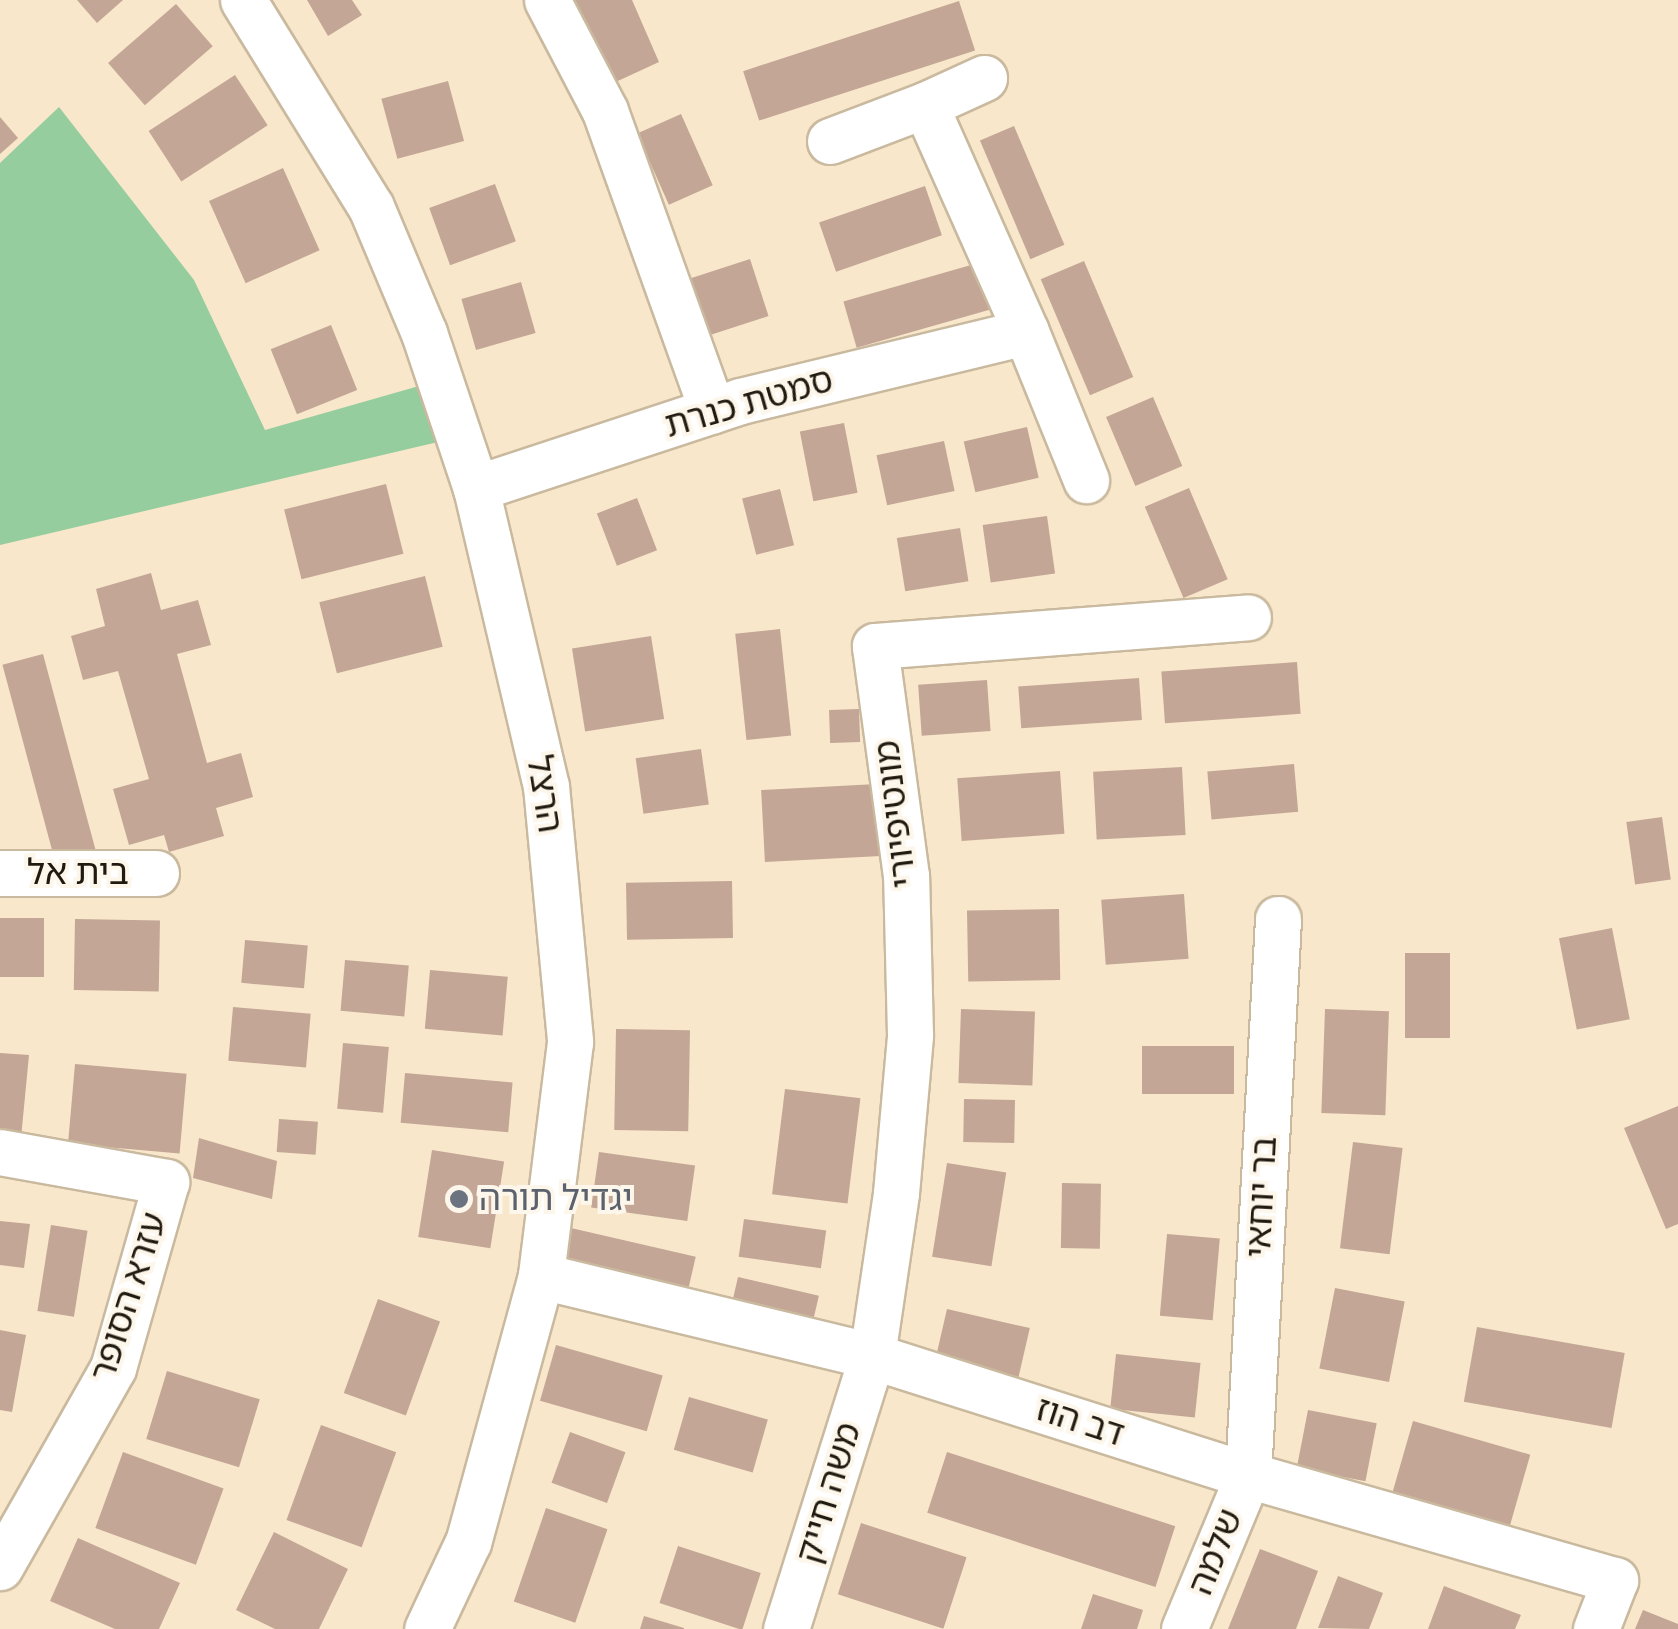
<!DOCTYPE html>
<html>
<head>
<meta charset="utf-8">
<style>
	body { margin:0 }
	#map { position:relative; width:1678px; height:1629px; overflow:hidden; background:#f8e7cb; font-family:Karla,"Noto Sans Hebrew",sans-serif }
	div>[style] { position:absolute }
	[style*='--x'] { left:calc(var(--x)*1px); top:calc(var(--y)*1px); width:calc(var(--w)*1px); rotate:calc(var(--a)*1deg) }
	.green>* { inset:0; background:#95cd9e }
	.building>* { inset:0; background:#c3a696; transform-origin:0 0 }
	.roads { filter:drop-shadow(2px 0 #c9b99e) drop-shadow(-2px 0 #c9b99e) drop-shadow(0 2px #c9b99e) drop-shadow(0 -2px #c9b99e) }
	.minor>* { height:45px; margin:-22.5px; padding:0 22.5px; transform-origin:22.5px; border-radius:22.5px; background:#fff }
	.dots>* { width:28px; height:28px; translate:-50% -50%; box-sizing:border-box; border:5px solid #fdf6eb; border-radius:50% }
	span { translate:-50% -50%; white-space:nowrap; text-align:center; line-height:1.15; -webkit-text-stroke:8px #fdf6eb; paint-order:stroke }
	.street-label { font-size:35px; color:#20190f }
	.worship-label { font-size:35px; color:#5b616d }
	.left { translate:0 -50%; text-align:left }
</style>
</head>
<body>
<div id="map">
	<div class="green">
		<div style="clip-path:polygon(59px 107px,194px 280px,265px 430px,419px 386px,438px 442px,0 545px,0 163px)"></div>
	</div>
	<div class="building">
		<div style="clip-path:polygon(77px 0,123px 0,97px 23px)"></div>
		<div style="clip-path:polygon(307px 0,352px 0,362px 15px,328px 36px)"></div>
		<div style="clip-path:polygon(568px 0,632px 0,659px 62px,607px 86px)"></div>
		<div style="left:959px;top:1px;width:52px;height:227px;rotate:72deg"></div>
		<div style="left:176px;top:4px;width:56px;height:90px;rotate:49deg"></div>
		<div style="left:235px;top:75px;width:60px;height:103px;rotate:57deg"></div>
		<div style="left:448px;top:81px;width:62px;height:69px;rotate:75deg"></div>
		<div style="left:681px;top:114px;width:78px;height:48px;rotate:66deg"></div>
		<div style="clip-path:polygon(0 117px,18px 138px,0 154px)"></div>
		<div style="left:1014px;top:126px;width:129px;height:37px;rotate:67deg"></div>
		<div style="left:283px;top:168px;width:90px;height:81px;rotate:66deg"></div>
		<div style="left:495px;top:184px;width:61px;height:70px;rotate:70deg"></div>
		<div style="left:925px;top:186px;width:52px;height:112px;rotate:71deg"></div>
		<div style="left:750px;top:259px;width:60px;height:76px;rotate:72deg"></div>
		<div style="left:1084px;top:261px;width:126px;height:47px;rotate:67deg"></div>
		<div style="left:978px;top:263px;width:48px;height:140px;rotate:74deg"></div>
		<div style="left:521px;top:282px;width:53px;height:62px;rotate:74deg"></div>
		<div style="left:331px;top:325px;width:70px;height:65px;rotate:68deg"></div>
		<div style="left:1153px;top:397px;width:75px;height:51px;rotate:67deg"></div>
		<div style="left:844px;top:423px;width:71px;height:45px;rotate:79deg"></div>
		<div style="left:1027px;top:427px;width:52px;height:65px;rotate:77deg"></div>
		<div style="left:944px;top:441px;width:51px;height:69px;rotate:78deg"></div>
		<div style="left:386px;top:484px;width:72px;height:105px;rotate:76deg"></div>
		<div style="left:1189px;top:488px;width:99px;height:48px;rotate:67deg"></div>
		<div style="left:780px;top:489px;width:58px;height:39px;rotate:76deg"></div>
		<div style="left:637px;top:498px;width:56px;height:43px;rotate:69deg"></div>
		<div style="left:1047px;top:516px;width:58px;height:65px;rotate:82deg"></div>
		<div style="left:960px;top:528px;width:54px;height:64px;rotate:81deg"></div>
		<div style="clip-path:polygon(151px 573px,161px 610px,198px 600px,211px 645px,177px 654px,207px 763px,241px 753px,253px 797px,216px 808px,224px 836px,169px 852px,164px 835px,129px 845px,113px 789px,149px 779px,118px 671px,83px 680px,71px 636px,105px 626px,96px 589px)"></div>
		<div style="left:425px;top:576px;width:73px;height:109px;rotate:76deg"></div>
		<div style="left:780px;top:629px;width:107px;height:45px;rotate:84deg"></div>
		<div style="left:651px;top:636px;width:84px;height:80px;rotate:81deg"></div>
		<div style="left:43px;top:654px;width:202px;height:42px;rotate:75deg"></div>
		<div style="left:1297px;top:662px;width:52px;height:136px;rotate:86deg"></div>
		<div style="left:1139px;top:678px;width:42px;height:121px;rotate:86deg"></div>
		<div style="left:987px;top:680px;width:51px;height:69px;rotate:86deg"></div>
		<div style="left:859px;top:709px;width:33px;height:30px;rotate:88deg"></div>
		<div style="left:701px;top:749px;width:56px;height:66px;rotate:82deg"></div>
		<div style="left:1294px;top:764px;width:48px;height:87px;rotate:85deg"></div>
		<div style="left:1182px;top:767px;width:68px;height:89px;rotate:87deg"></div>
		<div style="left:1060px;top:771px;width:63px;height:103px;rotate:86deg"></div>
		<div style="left:877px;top:784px;width:72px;height:116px;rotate:87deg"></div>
		<div style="left:1662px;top:817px;width:63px;height:36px;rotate:82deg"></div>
		<div style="left:732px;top:881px;width:57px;height:106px;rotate:89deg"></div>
		<div style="left:1184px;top:894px;width:65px;height:83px;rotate:86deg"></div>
		<div style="left:1059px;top:909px;width:71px;height:92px;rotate:89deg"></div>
		<div style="left:0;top:918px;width:44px;height:59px"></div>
		<div style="left:75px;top:919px;width:85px;height:71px;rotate:1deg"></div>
		<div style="left:1612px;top:928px;width:93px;height:54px;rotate:79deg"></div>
		<div style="left:245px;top:940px;width:63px;height:43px;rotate:5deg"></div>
		<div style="left:1450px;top:953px;width:85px;height:45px;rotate:90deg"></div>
		<div style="left:345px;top:960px;width:64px;height:51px;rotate:5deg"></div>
		<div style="left:430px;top:970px;width:78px;height:59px;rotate:5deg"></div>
		<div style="left:233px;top:1007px;width:78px;height:54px;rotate:5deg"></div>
		<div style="left:961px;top:1009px;width:74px;height:74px;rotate:2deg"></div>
		<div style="left:1325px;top:1009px;width:64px;height:104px;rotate:2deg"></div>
		<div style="left:616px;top:1029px;width:74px;height:101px;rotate:1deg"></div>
		<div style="left:343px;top:1043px;width:46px;height:66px;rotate:5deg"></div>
		<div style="left:1142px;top:1046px;width:92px;height:48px"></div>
		<div style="clip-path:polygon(0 1053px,29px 1055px,21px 1138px,0 1136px)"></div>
		<div style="left:75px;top:1064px;width:112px;height:80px;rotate:5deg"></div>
		<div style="left:405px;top:1073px;width:108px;height:50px;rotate:5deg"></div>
		<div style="left:785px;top:1089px;width:76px;height:106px;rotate:7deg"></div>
		<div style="left:964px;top:1099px;width:51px;height:43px;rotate:1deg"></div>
		<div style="clip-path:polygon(1678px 1106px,1678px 1224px,1666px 1229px,1624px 1128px)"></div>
		<div style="left:279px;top:1119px;width:39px;height:33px;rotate:4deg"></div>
		<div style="clip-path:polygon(199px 1138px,277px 1161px,272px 1199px,193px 1178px)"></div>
		<div style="left:1353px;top:1142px;width:50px;height:107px;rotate:7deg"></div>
		<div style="left:432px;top:1150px;width:73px;height:88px;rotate:9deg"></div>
		<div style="left:599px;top:1152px;width:97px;height:56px;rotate:8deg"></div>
		<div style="left:947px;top:1163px;width:60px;height:95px;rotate:9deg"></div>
		<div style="left:1062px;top:1183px;width:39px;height:65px;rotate:1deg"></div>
		<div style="left:744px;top:1219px;width:83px;height:38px;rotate:8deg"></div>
		<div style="clip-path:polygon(0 1221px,30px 1224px,24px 1268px,0 1265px)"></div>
		<div style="left:51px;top:1225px;width:37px;height:87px;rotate:9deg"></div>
		<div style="left:571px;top:1228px;width:128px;height:41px;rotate:13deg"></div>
		<div style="left:1167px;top:1234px;width:53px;height:82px;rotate:5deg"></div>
		<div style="left:738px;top:1277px;width:83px;height:42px;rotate:13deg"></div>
		<div style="left:1335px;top:1288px;width:71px;height:82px;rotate:11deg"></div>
		<div style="left:378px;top:1299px;width:66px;height:100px;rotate:20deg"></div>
		<div style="left:947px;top:1309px;width:85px;height:63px;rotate:13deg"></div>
		<div style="left:1477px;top:1327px;width:150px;height:76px;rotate:10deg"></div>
		<div style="clip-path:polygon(0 1330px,26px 1335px,12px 1412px,0 1410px)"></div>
		<div style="left:556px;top:1345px;width:111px;height:58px;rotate:16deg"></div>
		<div style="left:1116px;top:1354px;width:85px;height:55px;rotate:6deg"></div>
		<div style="left:167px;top:1371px;width:97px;height:71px;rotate:17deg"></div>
		<div style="left:689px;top:1397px;width:82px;height:55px;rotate:16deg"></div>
		<div style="left:1308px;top:1410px;width:70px;height:59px;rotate:11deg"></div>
		<div style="left:1413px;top:1421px;width:122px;height:81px;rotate:16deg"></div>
		<div style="left:321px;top:1425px;width:80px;height:101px;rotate:20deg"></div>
		<div style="left:570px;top:1432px;width:59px;height:54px;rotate:20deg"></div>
		<div style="left:123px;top:1452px;width:107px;height:81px;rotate:20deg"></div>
		<div style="left:947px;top:1452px;width:240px;height:64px;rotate:18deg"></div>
		<div style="left:546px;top:1508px;width:65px;height:99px;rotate:19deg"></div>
		<div style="left:861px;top:1523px;width:111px;height:75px;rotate:18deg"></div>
		<div style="clip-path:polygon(274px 1532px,348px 1569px,319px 1629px,275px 1629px,236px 1610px)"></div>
		<div style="clip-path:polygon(78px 1538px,180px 1583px,159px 1629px,115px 1629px,50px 1601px)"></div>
		<div style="left:678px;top:1546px;width:87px;height:60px;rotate:18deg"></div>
		<div style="clip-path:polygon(1260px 1549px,1318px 1571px,1296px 1629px,1228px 1629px)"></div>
		<div style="clip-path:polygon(1338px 1576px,1383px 1593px,1369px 1629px,1318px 1628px)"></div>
		<div style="clip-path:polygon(1444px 1586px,1521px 1615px,1515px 1629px,1428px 1629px)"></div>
		<div style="clip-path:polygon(1093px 1594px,1143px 1610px,1137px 1629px,1081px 1629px)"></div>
		<div style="clip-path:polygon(1643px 1610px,1678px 1624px,1678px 1629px,1635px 1629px)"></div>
		<div style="clip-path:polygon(644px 1616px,684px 1628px,684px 1629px,640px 1629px)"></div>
	</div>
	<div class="roads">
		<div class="minor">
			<div style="--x:243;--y:0;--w:243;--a:58.3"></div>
			<div style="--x:371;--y:207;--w:137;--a:67.2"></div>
			<div style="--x:424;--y:333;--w:163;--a:71.5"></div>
			<div style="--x:476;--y:488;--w:306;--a:76.8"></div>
			<div style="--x:546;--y:786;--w:257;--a:84.6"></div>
			<div style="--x:570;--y:1042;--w:236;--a:97.1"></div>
			<div style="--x:541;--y:1276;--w:276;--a:105.3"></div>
			<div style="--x:468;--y:1542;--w:96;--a:115.2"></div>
			<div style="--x:547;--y:0;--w:125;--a:62.4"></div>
			<div style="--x:605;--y:111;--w:318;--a:70.3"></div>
			<div style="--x:925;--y:105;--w:65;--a:-24.6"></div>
			<div style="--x:830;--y:141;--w:102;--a:-20.8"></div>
			<div style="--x:925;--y:105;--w:248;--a:66"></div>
			<div style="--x:476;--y:488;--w:278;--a:-18.2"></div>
			<div style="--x:740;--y:401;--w:294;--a:-13.6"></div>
			<div style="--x:1026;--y:332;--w:160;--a:67.9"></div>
			<div style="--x:0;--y:873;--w:156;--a:0"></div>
			<div style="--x:0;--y:1152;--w:169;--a:10.2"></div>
			<div style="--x:166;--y:1182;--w:193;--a:105.9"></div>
			<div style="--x:113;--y:1368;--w:229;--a:119.6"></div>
			<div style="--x:541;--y:1276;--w:341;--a:13.6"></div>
			<div style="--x:872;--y:1356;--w:394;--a:17.6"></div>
			<div style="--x:1248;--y:1475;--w:382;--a:16"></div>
			<div style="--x:1615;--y:1580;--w:53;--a:111.2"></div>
			<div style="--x:786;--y:1629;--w:286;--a:-72.5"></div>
			<div style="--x:872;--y:1356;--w:165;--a:-81.6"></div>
			<div style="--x:896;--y:1193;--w:159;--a:-84.9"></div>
			<div style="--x:910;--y:1035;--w:159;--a:-91.4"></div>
			<div style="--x:906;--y:876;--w:232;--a:-97.7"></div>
			<div style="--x:875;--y:646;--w:374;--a:-4.4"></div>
			<div style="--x:1184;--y:1629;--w:167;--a:-67.4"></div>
			<div style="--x:1248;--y:1475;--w:557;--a:-86.91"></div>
		</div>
	</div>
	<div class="dots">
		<div style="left:459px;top:1199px;background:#6b7280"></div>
	</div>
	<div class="street-label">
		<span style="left:749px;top:403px;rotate:-16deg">סמטת כנרת</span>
		<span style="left:544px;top:794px;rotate:81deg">הרצל</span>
		<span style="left:896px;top:814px;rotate:-97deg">מונטיפיורי</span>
		<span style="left:78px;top:873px">בית אל</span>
		<span style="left:1262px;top:1197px;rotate:-87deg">בר יוחאי</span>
		<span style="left:129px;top:1297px;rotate:-72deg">עזרא הסופר</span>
		<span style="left:1080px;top:1422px;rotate:18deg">דב הוז</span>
		<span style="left:829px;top:1493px;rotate:-73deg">משה חייק</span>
		<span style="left:1216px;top:1552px;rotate:-68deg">שלמה</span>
	</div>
	<div class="worship-label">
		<span class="left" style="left:479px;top:1199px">יגדיל תורה</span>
	</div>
</div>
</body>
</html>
